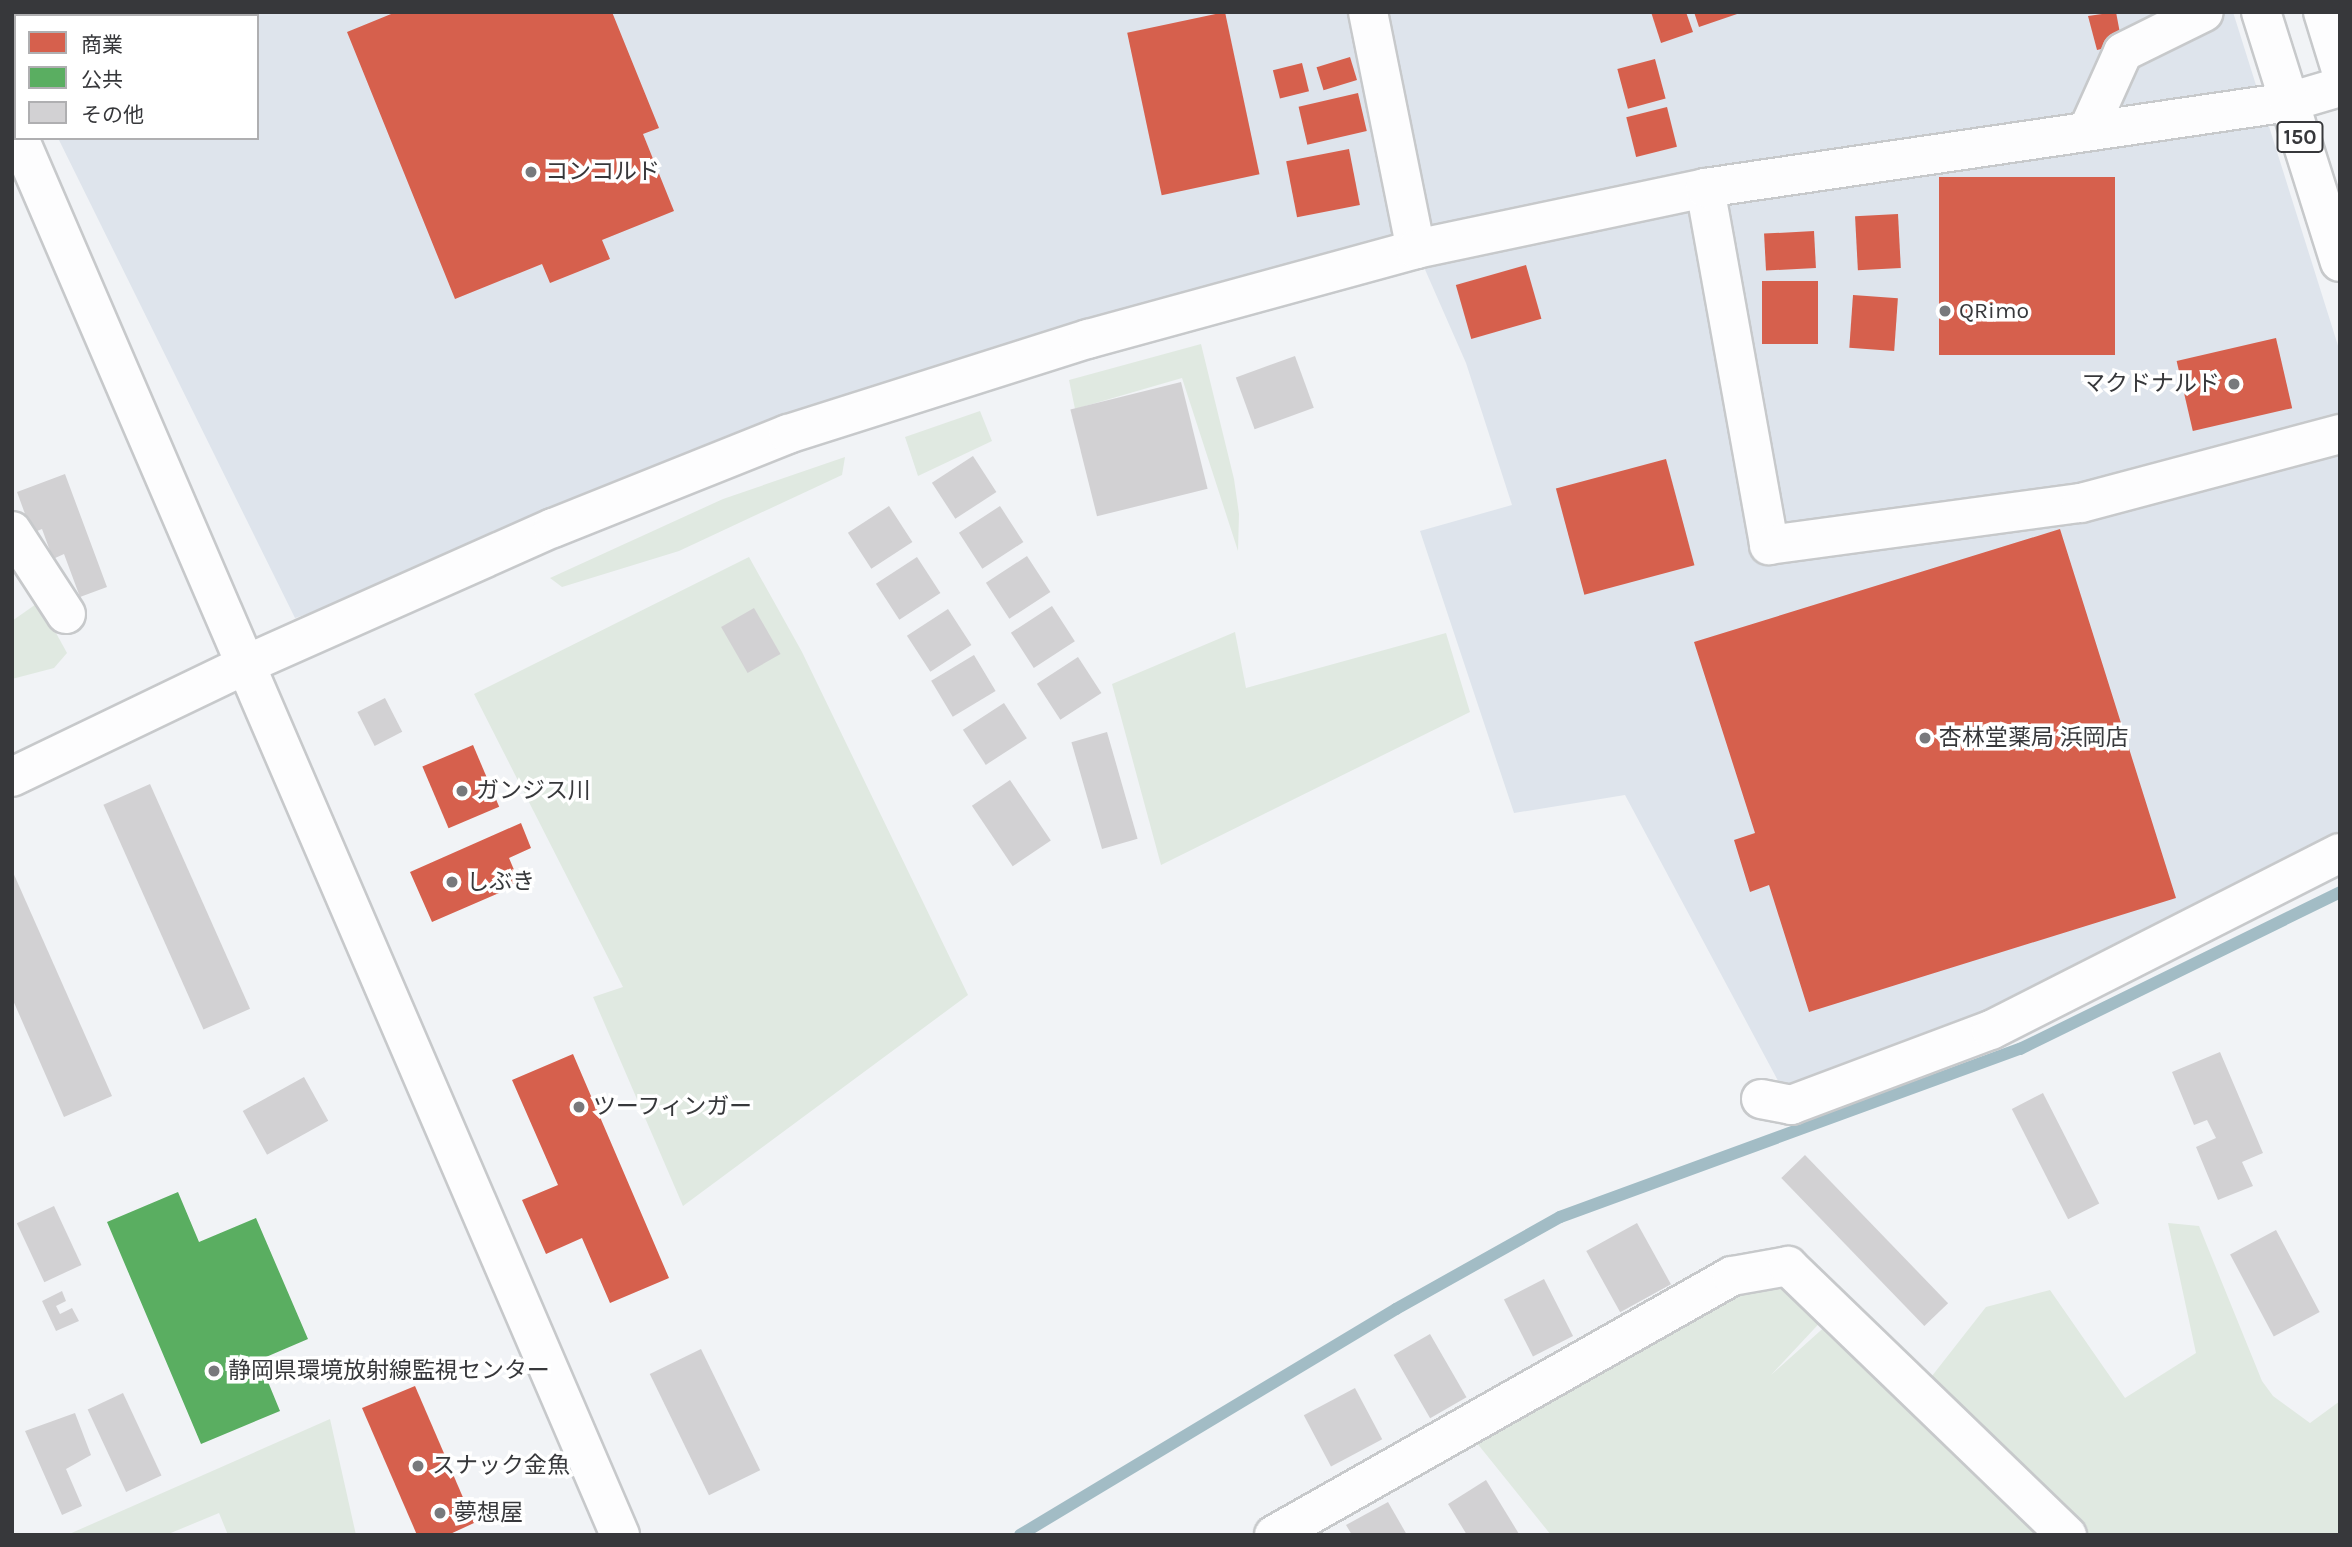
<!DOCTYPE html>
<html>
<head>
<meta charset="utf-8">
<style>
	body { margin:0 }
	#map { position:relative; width:2352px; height:1547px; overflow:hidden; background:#f1f3f6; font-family:Karla,"Noto Sans JP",sans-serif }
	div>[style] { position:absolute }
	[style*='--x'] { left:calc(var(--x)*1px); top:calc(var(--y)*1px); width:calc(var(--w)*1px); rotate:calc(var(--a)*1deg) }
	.built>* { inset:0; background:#dee4ec }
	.green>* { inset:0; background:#e0e9e1 }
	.shops>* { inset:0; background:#d6604d; transform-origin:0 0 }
	.public>* { inset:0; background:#5aae61 }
	.stream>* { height:12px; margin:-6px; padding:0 6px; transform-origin:6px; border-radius:6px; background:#a2bcc5 }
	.building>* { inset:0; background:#d2d1d3; transform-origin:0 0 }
	.roads { filter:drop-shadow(2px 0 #c7c9cb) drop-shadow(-2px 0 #c7c9cb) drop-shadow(0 2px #c7c9cb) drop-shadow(0 -2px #c7c9cb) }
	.minor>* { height:38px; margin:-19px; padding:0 19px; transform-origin:19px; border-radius:19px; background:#fdfdfe }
	.highway>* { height:38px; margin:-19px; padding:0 19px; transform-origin:19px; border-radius:19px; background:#fdfdfe }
	.dots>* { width:19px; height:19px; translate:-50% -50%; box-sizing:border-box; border:4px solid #fff; border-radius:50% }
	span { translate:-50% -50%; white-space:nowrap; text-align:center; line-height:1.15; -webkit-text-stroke:7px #fff; paint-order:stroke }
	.shield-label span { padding:2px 5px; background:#fff; border:2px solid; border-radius:5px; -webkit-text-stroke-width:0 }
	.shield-label { font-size:21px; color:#37383b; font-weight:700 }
	.poi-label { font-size:23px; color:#37383b }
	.left { translate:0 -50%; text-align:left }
	.right { translate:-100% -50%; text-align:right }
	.frame { position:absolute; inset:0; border:14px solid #37383b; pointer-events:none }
	.legend { position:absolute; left:14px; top:14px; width:245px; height:126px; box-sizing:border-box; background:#fff; border:2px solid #afafb1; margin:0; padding:9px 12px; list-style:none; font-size:21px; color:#37383b }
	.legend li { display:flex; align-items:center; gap:14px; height:35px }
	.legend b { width:35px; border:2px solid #afafb1 }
</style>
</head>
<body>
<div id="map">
	<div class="built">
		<div style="clip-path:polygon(12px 12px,2233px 12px,2340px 352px,2340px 846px,1791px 1105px,1625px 795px,1514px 813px,1420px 531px,1512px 505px,1466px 363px,1416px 249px,295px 618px,58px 138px,257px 138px,257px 16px,16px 16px,16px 53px)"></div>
	</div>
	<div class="green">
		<div style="clip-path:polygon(1201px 344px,1234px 479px,1239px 514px,1238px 551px,1182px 378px,1075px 409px,1069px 380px)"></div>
		<div style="clip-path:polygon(980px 411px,992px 441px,918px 476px,905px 437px)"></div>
		<div style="clip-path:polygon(845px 457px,842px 475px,679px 551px,562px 587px,550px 578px,723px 499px)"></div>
		<div style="clip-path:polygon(749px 557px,802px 652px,968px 995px,683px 1206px,593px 997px,623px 987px,474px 694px)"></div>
		<div style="clip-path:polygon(39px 602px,67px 653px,54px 668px,12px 679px,12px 621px)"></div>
		<div style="clip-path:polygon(1235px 632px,1246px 688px,1446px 633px,1470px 712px,1161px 865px,1112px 684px)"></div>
		<div style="clip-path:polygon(2168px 1223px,2199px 1226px,2262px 1381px,2273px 1396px,2310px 1423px,2340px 1401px,2340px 1535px,1551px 1535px,1464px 1427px,1782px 1273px,1828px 1314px,1771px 1375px,1829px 1323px,1921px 1390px,1986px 1307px,2050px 1290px,2125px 1398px,2196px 1353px)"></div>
		<div style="clip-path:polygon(330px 1419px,356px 1535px,228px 1535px,219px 1513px,166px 1535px,67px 1535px)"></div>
	</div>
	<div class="shops">
		<div style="clip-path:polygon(396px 12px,612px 12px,659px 128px,643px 134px,674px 211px,602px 240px,610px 259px,550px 283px,542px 264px,455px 299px,347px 32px)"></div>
		<div style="left:1225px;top:12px;width:166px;height:100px;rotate:78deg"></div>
		<div style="clip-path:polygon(1651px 12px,1686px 12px,1693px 32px,1661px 43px)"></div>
		<div style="clip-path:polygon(1694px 12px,1740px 12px,1740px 13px,1699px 27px)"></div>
		<div style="clip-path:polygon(2116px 12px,2122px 44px,2097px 50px,2088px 16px)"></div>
		<div style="left:1350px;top:57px;width:24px;height:35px;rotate:73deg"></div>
		<div style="left:1655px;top:59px;width:41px;height:39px;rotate:75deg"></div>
		<div style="left:1302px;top:63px;width:29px;height:30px;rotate:76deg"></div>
		<div style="left:1358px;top:93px;width:39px;height:61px;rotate:77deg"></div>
		<div style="left:1667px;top:107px;width:41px;height:42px;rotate:76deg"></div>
		<div style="left:1349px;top:149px;width:57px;height:64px;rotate:79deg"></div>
		<div style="left:2115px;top:177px;width:178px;height:176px;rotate:90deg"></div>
		<div style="left:1898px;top:214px;width:54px;height:43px;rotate:87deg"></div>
		<div style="left:1814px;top:231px;width:37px;height:50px;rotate:87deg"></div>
		<div style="left:1526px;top:265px;width:56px;height:73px;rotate:74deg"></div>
		<div style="left:1762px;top:281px;width:56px;height:63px"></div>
		<div style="left:1853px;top:295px;width:45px;height:53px;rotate:4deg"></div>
		<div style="left:2276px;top:338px;width:72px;height:102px;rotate:77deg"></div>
		<div style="left:1666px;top:459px;width:110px;height:114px;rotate:75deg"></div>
		<div style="clip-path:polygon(2060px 529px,2176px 898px,1809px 1012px,1769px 885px,1750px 892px,1734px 840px,1755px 833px,1694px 642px)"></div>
		<div style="left:473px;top:745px;width:67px;height:55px;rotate:67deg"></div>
		<div style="clip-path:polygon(521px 823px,531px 848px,509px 858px,520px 884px,432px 922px,410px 872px)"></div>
		<div style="clip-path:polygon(573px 1054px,669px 1278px,610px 1303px,582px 1238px,546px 1254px,522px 1200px,558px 1185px,512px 1080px)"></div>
		<div style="clip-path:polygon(415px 1386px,474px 1523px,448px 1535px,417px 1535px,362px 1408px)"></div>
	</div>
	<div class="public">
		<div style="clip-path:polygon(178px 1192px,199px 1242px,256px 1218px,308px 1339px,259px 1360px,280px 1411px,201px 1444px,107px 1222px)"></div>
	</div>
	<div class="stream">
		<div style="--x:1020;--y:1535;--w:439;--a:-31"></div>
		<div style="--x:1396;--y:1309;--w:188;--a:-29.3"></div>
		<div style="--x:1560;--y:1217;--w:490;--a:-20.1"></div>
		<div style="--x:2020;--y:1049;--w:356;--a:-26.1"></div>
	</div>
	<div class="building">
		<div style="left:1295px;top:356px;width:55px;height:63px;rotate:70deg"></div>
		<div style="left:1181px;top:382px;width:110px;height:114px;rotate:76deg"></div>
		<div style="left:973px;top:456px;width:43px;height:49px;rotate:57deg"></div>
		<div style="clip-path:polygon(65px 474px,107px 587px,80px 597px,64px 554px,53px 559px,42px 529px,32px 533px,17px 492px)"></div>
		<div style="left:889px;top:506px;width:43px;height:49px;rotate:57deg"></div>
		<div style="left:1000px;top:506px;width:43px;height:49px;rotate:57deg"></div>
		<div style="left:1027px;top:556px;width:43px;height:49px;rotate:57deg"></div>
		<div style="left:917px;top:557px;width:43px;height:49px;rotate:57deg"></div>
		<div style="left:1052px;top:606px;width:42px;height:49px;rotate:57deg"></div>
		<div style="left:754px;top:608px;width:53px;height:38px;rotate:60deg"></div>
		<div style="left:948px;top:609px;width:43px;height:49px;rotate:57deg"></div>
		<div style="left:974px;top:655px;width:42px;height:50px;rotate:59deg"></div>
		<div style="left:1078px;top:657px;width:43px;height:49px;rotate:57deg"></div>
		<div style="left:385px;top:698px;width:38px;height:31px;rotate:63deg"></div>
		<div style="left:1004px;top:703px;width:42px;height:49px;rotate:57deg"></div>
		<div style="left:1107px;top:732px;width:111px;height:37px;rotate:74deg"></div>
		<div style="left:1010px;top:780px;width:73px;height:46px;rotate:56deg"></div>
		<div style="left:150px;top:784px;width:246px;height:51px;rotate:66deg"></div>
		<div style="clip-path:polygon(12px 870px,112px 1096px,64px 1117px,12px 998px)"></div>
		<div style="clip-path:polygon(2220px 1052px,2263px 1153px,2242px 1162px,2253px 1186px,2218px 1200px,2196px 1147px,2216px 1138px,2207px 1120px,2194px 1125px,2172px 1072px)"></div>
		<div style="left:304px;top:1077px;width:50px;height:70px;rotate:61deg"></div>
		<div style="left:2043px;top:1093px;width:124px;height:35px;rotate:63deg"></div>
		<div style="left:1805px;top:1155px;width:206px;height:33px;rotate:46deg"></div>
		<div style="left:54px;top:1206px;width:65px;height:41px;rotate:65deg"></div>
		<div style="left:1637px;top:1223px;width:70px;height:58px;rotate:61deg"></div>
		<div style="left:2276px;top:1230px;width:93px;height:52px;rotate:62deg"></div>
		<div style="left:1544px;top:1279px;width:64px;height:45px;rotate:63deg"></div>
		<div style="clip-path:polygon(62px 1291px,66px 1301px,56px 1306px,60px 1314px,72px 1308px,79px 1321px,56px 1331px,42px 1301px)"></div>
		<div style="left:1430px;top:1334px;width:73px;height:42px;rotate:60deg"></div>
		<div style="left:701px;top:1349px;width:135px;height:57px;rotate:64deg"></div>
		<div style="left:1355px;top:1388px;width:58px;height:58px;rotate:62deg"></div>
		<div style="left:123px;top:1393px;width:91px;height:39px;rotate:65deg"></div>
		<div style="clip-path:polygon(75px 1413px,91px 1455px,66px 1469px,82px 1506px,62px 1515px,25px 1431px)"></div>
		<div style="clip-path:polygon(1486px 1480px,1519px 1534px,1518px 1535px,1467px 1535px,1448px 1504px)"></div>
		<div style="clip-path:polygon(1388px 1502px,1407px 1535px,1352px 1535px,1346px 1525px)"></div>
	</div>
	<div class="roads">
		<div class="minor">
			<div style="--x:1368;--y:12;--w:242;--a:78.6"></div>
			<div style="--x:2088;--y:130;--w:85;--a:-65.8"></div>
			<div style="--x:2123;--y:52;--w:90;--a:-26.3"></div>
			<div style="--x:19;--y:138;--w:1521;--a:66.72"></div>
			<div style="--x:1705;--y:188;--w:363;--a:79.8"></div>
			<div style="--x:1769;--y:545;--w:315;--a:-7.7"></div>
			<div style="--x:2081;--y:503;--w:268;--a:-14.9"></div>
			<div style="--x:12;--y:531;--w:99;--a:57"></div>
			<div style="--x:12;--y:777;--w:261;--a:-25.7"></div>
			<div style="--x:247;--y:664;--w:335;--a:-24"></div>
			<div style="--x:553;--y:528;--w:253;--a:-21.8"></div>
			<div style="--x:788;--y:434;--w:315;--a:-17.6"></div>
			<div style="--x:1088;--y:339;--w:340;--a:-15.3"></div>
			<div style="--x:1416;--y:249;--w:295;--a:-11.9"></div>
			<div style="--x:1705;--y:188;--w:590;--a:-8.38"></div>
			<div style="--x:2289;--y:102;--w:53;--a:-16.4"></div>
			<div style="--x:1761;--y:1099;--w:31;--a:11"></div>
			<div style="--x:1791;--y:1105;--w:214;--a:-20.6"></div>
			<div style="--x:1991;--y:1030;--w:391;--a:-26.9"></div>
			<div style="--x:1274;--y:1535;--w:526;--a:-29.49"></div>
			<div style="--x:1732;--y:1276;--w:57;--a:-10.1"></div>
			<div style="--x:1788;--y:1266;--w:388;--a:44"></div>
		</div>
		<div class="highway">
			<div style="--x:2261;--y:12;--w:262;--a:72.5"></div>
			<div style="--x:2323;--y:12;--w:58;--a:72.8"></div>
		</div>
	</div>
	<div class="dots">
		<div style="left:531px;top:172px;background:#78797c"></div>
		<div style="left:1945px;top:311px;background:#78797c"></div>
		<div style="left:2234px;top:384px;background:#78797c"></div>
		<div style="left:1925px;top:738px;background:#78797c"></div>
		<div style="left:462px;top:791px;background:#78797c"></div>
		<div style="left:452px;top:882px;background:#78797c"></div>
		<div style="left:579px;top:1107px;background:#78797c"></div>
		<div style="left:214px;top:1371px;background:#78797c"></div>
		<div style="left:418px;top:1466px;background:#78797c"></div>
		<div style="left:440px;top:1513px;background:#78797c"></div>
	</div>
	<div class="shield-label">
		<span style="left:2300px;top:137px">150</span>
	</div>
	<div class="poi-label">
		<span class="left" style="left:545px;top:172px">コンコルド</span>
		<span class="left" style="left:1959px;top:311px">QRimo</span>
		<span class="right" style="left:2220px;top:384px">マクドナルド</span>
		<span class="left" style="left:1939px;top:738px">杏林堂薬局 浜岡店</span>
		<span class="left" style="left:476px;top:791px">ガンジス川</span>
		<span class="left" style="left:466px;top:882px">しぶき</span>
		<span class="left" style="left:593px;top:1107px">ツーフィンガー</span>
		<span class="left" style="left:228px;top:1371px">静岡県環境放射線監視センター</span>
		<span class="left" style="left:432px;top:1466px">スナック金魚</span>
		<span class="left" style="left:454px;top:1513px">夢想屋</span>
	</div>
	<div class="frame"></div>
	<ul class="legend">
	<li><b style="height:19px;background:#d6604d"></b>商業</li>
	<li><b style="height:19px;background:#5aae61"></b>公共</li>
	<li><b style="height:19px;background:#d2d1d3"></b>その他</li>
	</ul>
</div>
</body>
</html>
